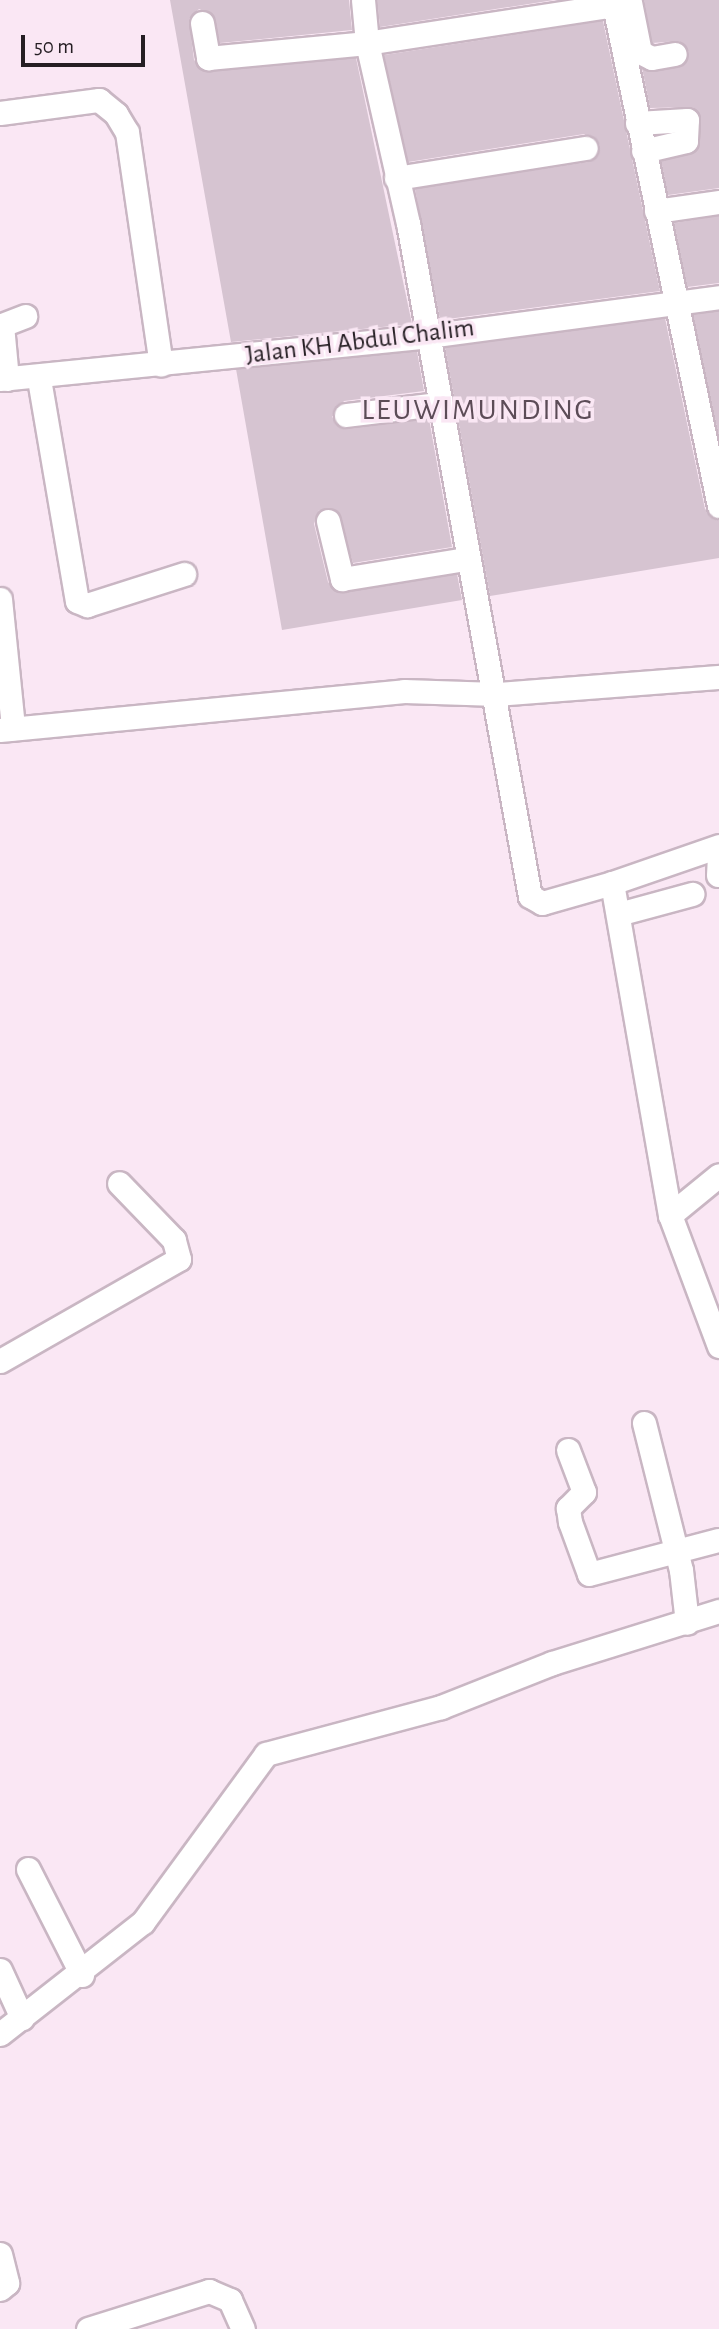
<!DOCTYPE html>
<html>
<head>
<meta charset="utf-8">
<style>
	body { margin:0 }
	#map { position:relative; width:719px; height:2329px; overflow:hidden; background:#fae7f4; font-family:"Alegreya Sans",sans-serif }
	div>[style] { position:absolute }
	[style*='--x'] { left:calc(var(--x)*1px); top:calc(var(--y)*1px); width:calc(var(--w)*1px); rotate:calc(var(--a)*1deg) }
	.building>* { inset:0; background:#d6c4d1 }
	.roads { filter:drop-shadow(2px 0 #c9b6c3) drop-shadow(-2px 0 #c9b6c3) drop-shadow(0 2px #c9b6c3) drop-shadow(0 -2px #c9b6c3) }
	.minor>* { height:23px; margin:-11.5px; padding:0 11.5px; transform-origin:11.5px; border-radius:11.5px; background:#fff }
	span { translate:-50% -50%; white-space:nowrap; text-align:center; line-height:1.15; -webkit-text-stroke:7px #fae7f4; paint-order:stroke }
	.street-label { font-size:26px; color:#251e23 }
	.quarter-label { font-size:30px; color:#5c4c57; letter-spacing:2px }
	.scale { position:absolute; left:21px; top:35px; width:124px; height:32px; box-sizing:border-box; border:4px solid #251e23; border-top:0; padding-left:9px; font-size:21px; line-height:24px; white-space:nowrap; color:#251e23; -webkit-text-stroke:5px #fae7f4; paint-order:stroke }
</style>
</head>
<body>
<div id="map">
	<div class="building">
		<div style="clip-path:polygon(170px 0,349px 0,352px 30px,220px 43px,213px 15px,199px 9px,189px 19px,194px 60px,209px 72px,356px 58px,412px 324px,231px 342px)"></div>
		<div style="clip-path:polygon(377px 0,554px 0,380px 27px)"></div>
		<div style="clip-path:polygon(644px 0,719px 0,719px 188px,668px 195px,661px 161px,696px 151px,701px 120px,693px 107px,650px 108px,642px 68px,678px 68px,689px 52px,679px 41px,652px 43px)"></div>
		<div style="clip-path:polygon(603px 21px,660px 291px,440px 320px,415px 189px,588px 162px,600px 145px,584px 134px,408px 162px,384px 55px)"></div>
		<div style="clip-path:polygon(719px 216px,719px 283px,687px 287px,674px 223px)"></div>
		<div style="clip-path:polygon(719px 311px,719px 438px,693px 315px)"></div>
		<div style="clip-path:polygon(665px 318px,705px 509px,719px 520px,719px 558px,490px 596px,445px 348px)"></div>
		<div style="clip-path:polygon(417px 351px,424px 391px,344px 401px,332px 417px,348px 429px,429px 419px,452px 547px,353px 563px,338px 511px,319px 510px,314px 524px,328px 582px,337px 592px,457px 574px,462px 600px,282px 630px,236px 369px)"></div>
	</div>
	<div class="roads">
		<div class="minor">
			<div style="--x:630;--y:2;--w:51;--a:78.7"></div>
			<div style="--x:640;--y:52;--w:13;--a:27"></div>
			<div style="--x:652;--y:58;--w:23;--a:-10"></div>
			<div style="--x:202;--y:23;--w:36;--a:80"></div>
			<div style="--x:208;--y:58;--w:160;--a:-5.4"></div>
			<div style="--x:367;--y:43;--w:43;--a:-95.3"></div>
			<div style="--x:0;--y:113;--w:100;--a:-7.5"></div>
			<div style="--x:99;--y:100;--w:22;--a:39"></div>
			<div style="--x:116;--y:114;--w:21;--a:59"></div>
			<div style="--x:127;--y:132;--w:235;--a:81.7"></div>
			<div style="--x:637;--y:123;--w:50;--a:-3.4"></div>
			<div style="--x:687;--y:120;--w:21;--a:93"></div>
			<div style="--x:686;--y:141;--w:44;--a:166.9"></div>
			<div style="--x:396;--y:178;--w:192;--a:-9"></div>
			<div style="--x:656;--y:211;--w:64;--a:-8.1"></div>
			<div style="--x:0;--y:379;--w:430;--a:-5.7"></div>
			<div style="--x:428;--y:336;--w:294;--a:-7.6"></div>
			<div style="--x:7;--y:379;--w:54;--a:-95.3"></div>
			<div style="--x:2;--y:325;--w:25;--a:-21"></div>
			<div style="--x:39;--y:379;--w:225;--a:80.3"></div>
			<div style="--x:77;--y:601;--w:11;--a:22"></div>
			<div style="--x:87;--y:605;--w:102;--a:-17.7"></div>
			<div style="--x:346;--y:415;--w:92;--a:-6.9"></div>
			<div style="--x:719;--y:506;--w:512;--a:-101.84"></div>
			<div style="--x:614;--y:5;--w:250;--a:171.3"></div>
			<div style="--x:367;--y:43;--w:185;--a:77.2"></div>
			<div style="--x:408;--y:223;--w:684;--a:79.73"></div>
			<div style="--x:530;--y:896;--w:14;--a:30"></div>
			<div style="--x:542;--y:903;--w:73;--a:-15.9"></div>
			<div style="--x:612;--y:883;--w:337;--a:80.1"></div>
			<div style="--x:670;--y:1215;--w:140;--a:69.5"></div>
			<div style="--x:328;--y:521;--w:60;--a:76.4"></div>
			<div style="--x:342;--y:579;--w:125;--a:-9.2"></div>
			<div style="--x:0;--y:599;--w:130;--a:84.2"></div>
			<div style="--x:0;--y:730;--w:406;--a:-5.5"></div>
			<div style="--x:404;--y:691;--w:93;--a:1.8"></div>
			<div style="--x:497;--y:694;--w:223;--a:-4.4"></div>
			<div style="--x:718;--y:875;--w:19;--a:-87"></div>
			<div style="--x:612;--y:883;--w:113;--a:-19.1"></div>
			<div style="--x:622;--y:913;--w:73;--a:-15.2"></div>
			<div style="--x:670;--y:1215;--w:63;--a:-39.2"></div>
			<div style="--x:0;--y:1361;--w:206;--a:-29.7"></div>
			<div style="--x:179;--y:1259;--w:20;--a:-105"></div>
			<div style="--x:174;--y:1240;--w:79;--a:-134"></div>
			<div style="--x:644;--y:1423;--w:152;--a:75.9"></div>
			<div style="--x:681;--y:1570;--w:53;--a:83.5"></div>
			<div style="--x:568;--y:1450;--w:45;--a:69.1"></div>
			<div style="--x:584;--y:1492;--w:23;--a:135"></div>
			<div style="--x:568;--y:1508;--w:14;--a:82"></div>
			<div style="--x:570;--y:1522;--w:55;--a:69.9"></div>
			<div style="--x:589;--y:1574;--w:134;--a:-14.7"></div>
			<div style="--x:28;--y:1869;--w:119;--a:63"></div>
			<div style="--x:0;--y:1970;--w:53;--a:65.4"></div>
			<div style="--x:0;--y:2034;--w:182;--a:-38.1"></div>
			<div style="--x:143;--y:1922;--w:208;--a:-53.8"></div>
			<div style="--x:266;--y:1754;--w:181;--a:-15"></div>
			<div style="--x:441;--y:1707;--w:119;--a:-21.6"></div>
			<div style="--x:552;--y:1663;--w:175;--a:-17.3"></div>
			<div style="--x:0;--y:2254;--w:30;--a:76"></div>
			<div style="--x:7;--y:2283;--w:9;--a:139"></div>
			<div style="--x:88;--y:2329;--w:127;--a:-17.4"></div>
			<div style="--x:209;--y:2291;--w:23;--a:23"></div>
			<div style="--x:230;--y:2300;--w:32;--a:66"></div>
		</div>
	</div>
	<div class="street-label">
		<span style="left:360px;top:342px;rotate:-7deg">Jalan KH Abdul Chalim</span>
	</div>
	<div class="quarter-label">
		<span style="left:478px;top:410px">LEUWIMUNDING</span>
	</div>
	<div class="scale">50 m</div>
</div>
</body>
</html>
